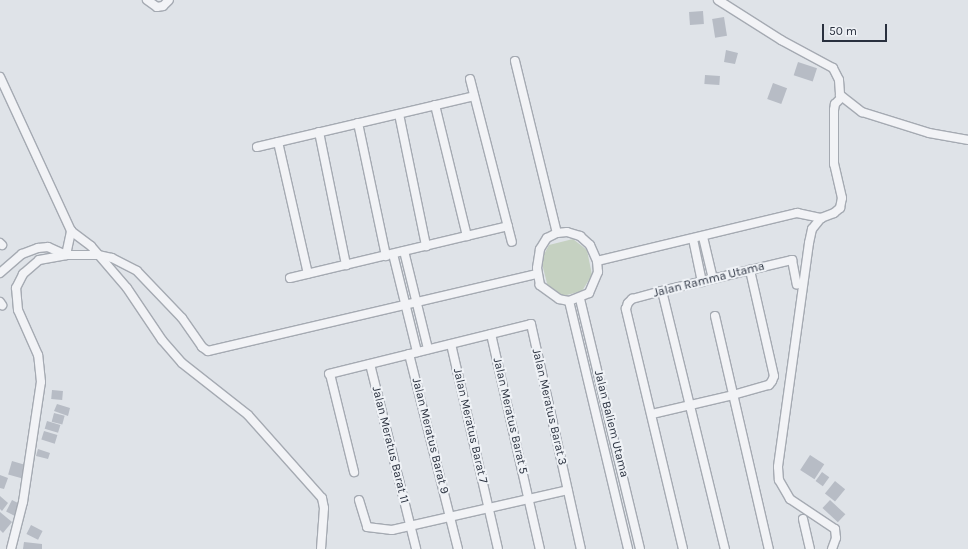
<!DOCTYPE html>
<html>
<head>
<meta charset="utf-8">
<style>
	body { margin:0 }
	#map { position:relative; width:968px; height:549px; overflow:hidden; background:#dfe3e8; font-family:Karla,sans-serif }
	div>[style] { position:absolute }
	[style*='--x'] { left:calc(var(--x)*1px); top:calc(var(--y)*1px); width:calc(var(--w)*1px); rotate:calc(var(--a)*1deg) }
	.green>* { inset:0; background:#c5d1c1 }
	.building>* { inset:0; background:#b7bcc5; transform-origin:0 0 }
	.roads { filter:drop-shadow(1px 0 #a5aab2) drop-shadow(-1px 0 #a5aab2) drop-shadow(0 1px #a5aab2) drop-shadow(0 -1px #a5aab2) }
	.minor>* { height:8px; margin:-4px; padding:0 4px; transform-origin:4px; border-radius:4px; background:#f2f3f6 }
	span { translate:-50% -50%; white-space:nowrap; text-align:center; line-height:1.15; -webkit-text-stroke:4px #eff2f6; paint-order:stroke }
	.street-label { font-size:12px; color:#29303e }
	.scale { position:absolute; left:822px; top:24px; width:65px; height:18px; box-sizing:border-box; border:2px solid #29303e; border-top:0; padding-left:5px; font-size:12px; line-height:14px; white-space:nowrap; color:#29303e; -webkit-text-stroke:3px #eff2f6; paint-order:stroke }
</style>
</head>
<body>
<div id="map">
	<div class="green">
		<div style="clip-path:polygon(573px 239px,587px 250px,592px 275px,582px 291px,563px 296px,548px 287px,541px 260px,549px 245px)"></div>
	</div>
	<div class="building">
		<div style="left:703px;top:11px;width:13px;height:14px;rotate:86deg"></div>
		<div style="left:724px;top:17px;width:19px;height:12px;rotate:81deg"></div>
		<div style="clip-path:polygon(726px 50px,738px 53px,735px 64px,724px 62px)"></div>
		<div style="left:798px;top:62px;width:20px;height:14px;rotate:18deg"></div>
		<div style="left:705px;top:75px;width:15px;height:9px;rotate:4deg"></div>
		<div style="left:773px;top:83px;width:15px;height:17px;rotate:20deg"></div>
		<div style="left:52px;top:390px;width:11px;height:9px;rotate:5deg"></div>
		<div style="clip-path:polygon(57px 404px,70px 408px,68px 416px,54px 411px)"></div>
		<div style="left:54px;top:413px;width:11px;height:9px;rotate:15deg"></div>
		<div style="left:47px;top:421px;width:14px;height:8px;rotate:17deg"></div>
		<div style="left:44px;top:431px;width:14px;height:9px;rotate:17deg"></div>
		<div style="clip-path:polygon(38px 449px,50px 453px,48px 459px,36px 456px)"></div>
		<div style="left:810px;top:455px;width:17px;height:18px;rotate:33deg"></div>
		<div style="left:12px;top:461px;width:15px;height:14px;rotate:16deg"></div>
		<div style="left:822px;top:472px;width:9px;height:11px;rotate:36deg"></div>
		<div style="clip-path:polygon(0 475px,8px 478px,4px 489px,0 488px)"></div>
		<div style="left:835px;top:481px;width:13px;height:16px;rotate:39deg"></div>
		<div style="clip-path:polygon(0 496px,8px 503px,2px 511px,0 509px)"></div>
		<div style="left:12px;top:500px;width:11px;height:13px;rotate:27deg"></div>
		<div style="left:830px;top:500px;width:21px;height:11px;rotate:43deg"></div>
		<div style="clip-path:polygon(0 512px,12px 522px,3px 533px,0 530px)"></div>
		<div style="left:31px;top:525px;width:13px;height:10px;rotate:27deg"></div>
		<div style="clip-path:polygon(24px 542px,42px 544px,42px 549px,23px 549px)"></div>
	</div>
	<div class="roads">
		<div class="minor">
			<div style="--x:147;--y:0;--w:12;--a:35"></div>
			<div style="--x:157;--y:7;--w:6;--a:-9"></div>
			<div style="--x:163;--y:6;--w:8;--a:-45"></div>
			<div style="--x:718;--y:0;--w:75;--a:32.4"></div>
			<div style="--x:781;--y:40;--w:59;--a:28.3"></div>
			<div style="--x:833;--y:68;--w:13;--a:63"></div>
			<div style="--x:839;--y:80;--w:15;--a:86"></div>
			<div style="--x:840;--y:95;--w:28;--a:38"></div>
			<div style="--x:862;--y:112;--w:70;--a:17.4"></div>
			<div style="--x:929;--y:133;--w:40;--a:10"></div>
			<div style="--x:515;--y:61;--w:177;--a:76.3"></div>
			<div style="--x:0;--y:77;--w:170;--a:65.2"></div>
			<div style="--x:71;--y:231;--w:25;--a:37"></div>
			<div style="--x:91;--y:246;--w:55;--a:49.4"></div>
			<div style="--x:127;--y:288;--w:63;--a:56.1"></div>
			<div style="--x:162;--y:340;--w:30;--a:49"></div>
			<div style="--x:182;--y:363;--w:84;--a:38.2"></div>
			<div style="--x:248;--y:415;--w:111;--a:48.3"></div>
			<div style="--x:322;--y:498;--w:10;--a:79"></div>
			<div style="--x:324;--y:508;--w:41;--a:94.2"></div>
			<div style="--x:470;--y:79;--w:168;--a:75.6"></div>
			<div style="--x:435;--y:105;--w:135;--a:76.3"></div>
			<div style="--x:399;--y:114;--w:135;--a:78.4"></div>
			<div style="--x:358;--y:123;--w:136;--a:78.1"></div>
			<div style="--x:319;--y:132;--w:136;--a:78.5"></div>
			<div style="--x:278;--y:142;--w:135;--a:77.2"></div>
			<div style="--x:257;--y:147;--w:223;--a:-13.2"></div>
			<div style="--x:821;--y:218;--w:14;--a:129"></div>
			<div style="--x:812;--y:229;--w:14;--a:102"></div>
			<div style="--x:809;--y:243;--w:226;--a:97.9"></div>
			<div style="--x:778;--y:467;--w:13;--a:86"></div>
			<div style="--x:779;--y:480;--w:22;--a:60"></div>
			<div style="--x:790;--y:499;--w:54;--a:33.7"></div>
			<div style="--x:835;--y:529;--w:9;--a:84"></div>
			<div style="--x:836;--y:538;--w:12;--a:110"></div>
			<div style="--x:567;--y:232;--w:14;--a:17"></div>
			<div style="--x:580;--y:236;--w:13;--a:42"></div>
			<div style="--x:590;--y:245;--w:17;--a:66"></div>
			<div style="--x:597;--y:261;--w:11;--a:85"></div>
			<div style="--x:598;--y:272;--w:23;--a:113"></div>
			<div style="--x:589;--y:293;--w:22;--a:158"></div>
			<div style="--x:569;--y:301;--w:10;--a:-169"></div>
			<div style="--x:559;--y:299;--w:24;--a:-144"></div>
			<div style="--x:540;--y:285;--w:17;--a:-100"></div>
			<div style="--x:537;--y:268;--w:19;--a:-81"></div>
			<div style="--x:540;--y:249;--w:13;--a:-58"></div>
			<div style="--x:547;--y:238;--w:11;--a:-27"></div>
			<div style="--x:557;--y:233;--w:10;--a:-6"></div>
			<div style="--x:703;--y:237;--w:43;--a:76.6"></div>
			<div style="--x:693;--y:239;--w:44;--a:78.2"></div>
			<div style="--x:0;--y:243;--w:3;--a:45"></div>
			<div style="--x:404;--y:251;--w:101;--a:76.2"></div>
			<div style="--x:393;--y:254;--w:101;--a:76.2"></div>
			<div style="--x:597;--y:261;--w:206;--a:-13.5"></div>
			<div style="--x:797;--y:213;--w:25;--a:12"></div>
			<div style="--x:821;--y:218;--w:14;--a:-21"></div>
			<div style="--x:834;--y:213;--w:8;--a:-40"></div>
			<div style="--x:840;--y:208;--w:10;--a:-79"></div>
			<div style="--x:842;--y:198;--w:35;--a:-103"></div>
			<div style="--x:834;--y:164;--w:54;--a:-90"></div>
			<div style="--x:834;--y:110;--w:6;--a:-81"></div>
			<div style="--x:835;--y:104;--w:10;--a:-45"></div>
			<div style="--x:0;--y:273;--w:29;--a:-41"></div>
			<div style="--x:22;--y:254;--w:17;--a:-21"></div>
			<div style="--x:38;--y:248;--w:10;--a:-6"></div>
			<div style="--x:48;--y:247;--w:20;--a:24"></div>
			<div style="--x:66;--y:255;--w:32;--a:0"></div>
			<div style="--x:98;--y:255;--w:14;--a:12"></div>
			<div style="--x:112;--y:258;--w:28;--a:27"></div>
			<div style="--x:137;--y:271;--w:65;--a:46.2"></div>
			<div style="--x:182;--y:318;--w:35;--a:55"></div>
			<div style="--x:202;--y:347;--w:7;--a:34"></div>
			<div style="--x:208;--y:351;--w:338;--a:-13.2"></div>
			<div style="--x:290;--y:278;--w:224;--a:-13.4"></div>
			<div style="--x:662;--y:291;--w:266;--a:76.3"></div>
			<div style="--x:580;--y:299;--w:257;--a:76.5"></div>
			<div style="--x:569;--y:301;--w:255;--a:76.6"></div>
			<div style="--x:0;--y:302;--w:4;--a:56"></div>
			<div style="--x:715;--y:316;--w:239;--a:77"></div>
			<div style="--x:491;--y:334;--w:221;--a:77.2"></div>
			<div style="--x:451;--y:344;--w:210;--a:77.1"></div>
			<div style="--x:409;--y:354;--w:201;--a:75.9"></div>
			<div style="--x:370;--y:364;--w:191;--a:76"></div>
			<div style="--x:329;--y:374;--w:208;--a:-13.9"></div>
			<div style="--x:531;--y:324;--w:230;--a:77.5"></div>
			<div style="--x:330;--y:374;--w:101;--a:76.2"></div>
			<div style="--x:652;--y:414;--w:83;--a:-13.2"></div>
			<div style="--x:733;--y:395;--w:37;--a:-16"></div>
			<div style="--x:769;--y:385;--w:5;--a:-53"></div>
			<div style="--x:772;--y:381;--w:5;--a:-68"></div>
			<div style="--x:774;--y:376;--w:109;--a:-102.8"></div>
			<div style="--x:359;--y:500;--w:28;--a:73"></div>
			<div style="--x:367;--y:527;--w:25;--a:7"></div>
			<div style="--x:392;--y:530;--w:180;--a:-12.8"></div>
			<div style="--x:803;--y:519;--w:31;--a:77"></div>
			<div style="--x:11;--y:549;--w:49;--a:-75.7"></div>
			<div style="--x:23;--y:502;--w:121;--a:-81.5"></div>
			<div style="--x:41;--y:382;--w:27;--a:-96"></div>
			<div style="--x:38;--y:355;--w:49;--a:-114"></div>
			<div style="--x:18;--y:310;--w:22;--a:-95"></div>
			<div style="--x:16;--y:288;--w:16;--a:-63"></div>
			<div style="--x:23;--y:274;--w:21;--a:-41"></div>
			<div style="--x:39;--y:260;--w:27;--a:-10"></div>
			<div style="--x:66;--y:255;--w:25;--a:-78"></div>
			<div style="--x:683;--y:549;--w:247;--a:-103.4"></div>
			<div style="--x:626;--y:309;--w:6;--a:-72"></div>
			<div style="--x:628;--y:303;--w:6;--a:-45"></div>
			<div style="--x:632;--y:299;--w:31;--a:-15"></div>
			<div style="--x:662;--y:291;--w:134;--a:-13.4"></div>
			<div style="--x:792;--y:260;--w:25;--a:79"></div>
		</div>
	</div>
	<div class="street-label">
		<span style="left:709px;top:280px;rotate:-14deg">Jalan Ramma Utama</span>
		<span style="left:549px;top:407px;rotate:77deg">Jalan Meratus Barat 3</span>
		<span style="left:510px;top:416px;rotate:77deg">Jalan Meratus Barat 5</span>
		<span style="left:611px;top:424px;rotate:76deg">Jalan Baliem Utama</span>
		<span style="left:470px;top:426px;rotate:77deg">Jalan Meratus Barat 7</span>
		<span style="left:430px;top:436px;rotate:76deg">Jalan Meratus Barat 9</span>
		<span style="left:390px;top:445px;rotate:76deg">Jalan Meratus Barat 11</span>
	</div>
	<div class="scale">50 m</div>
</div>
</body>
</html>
